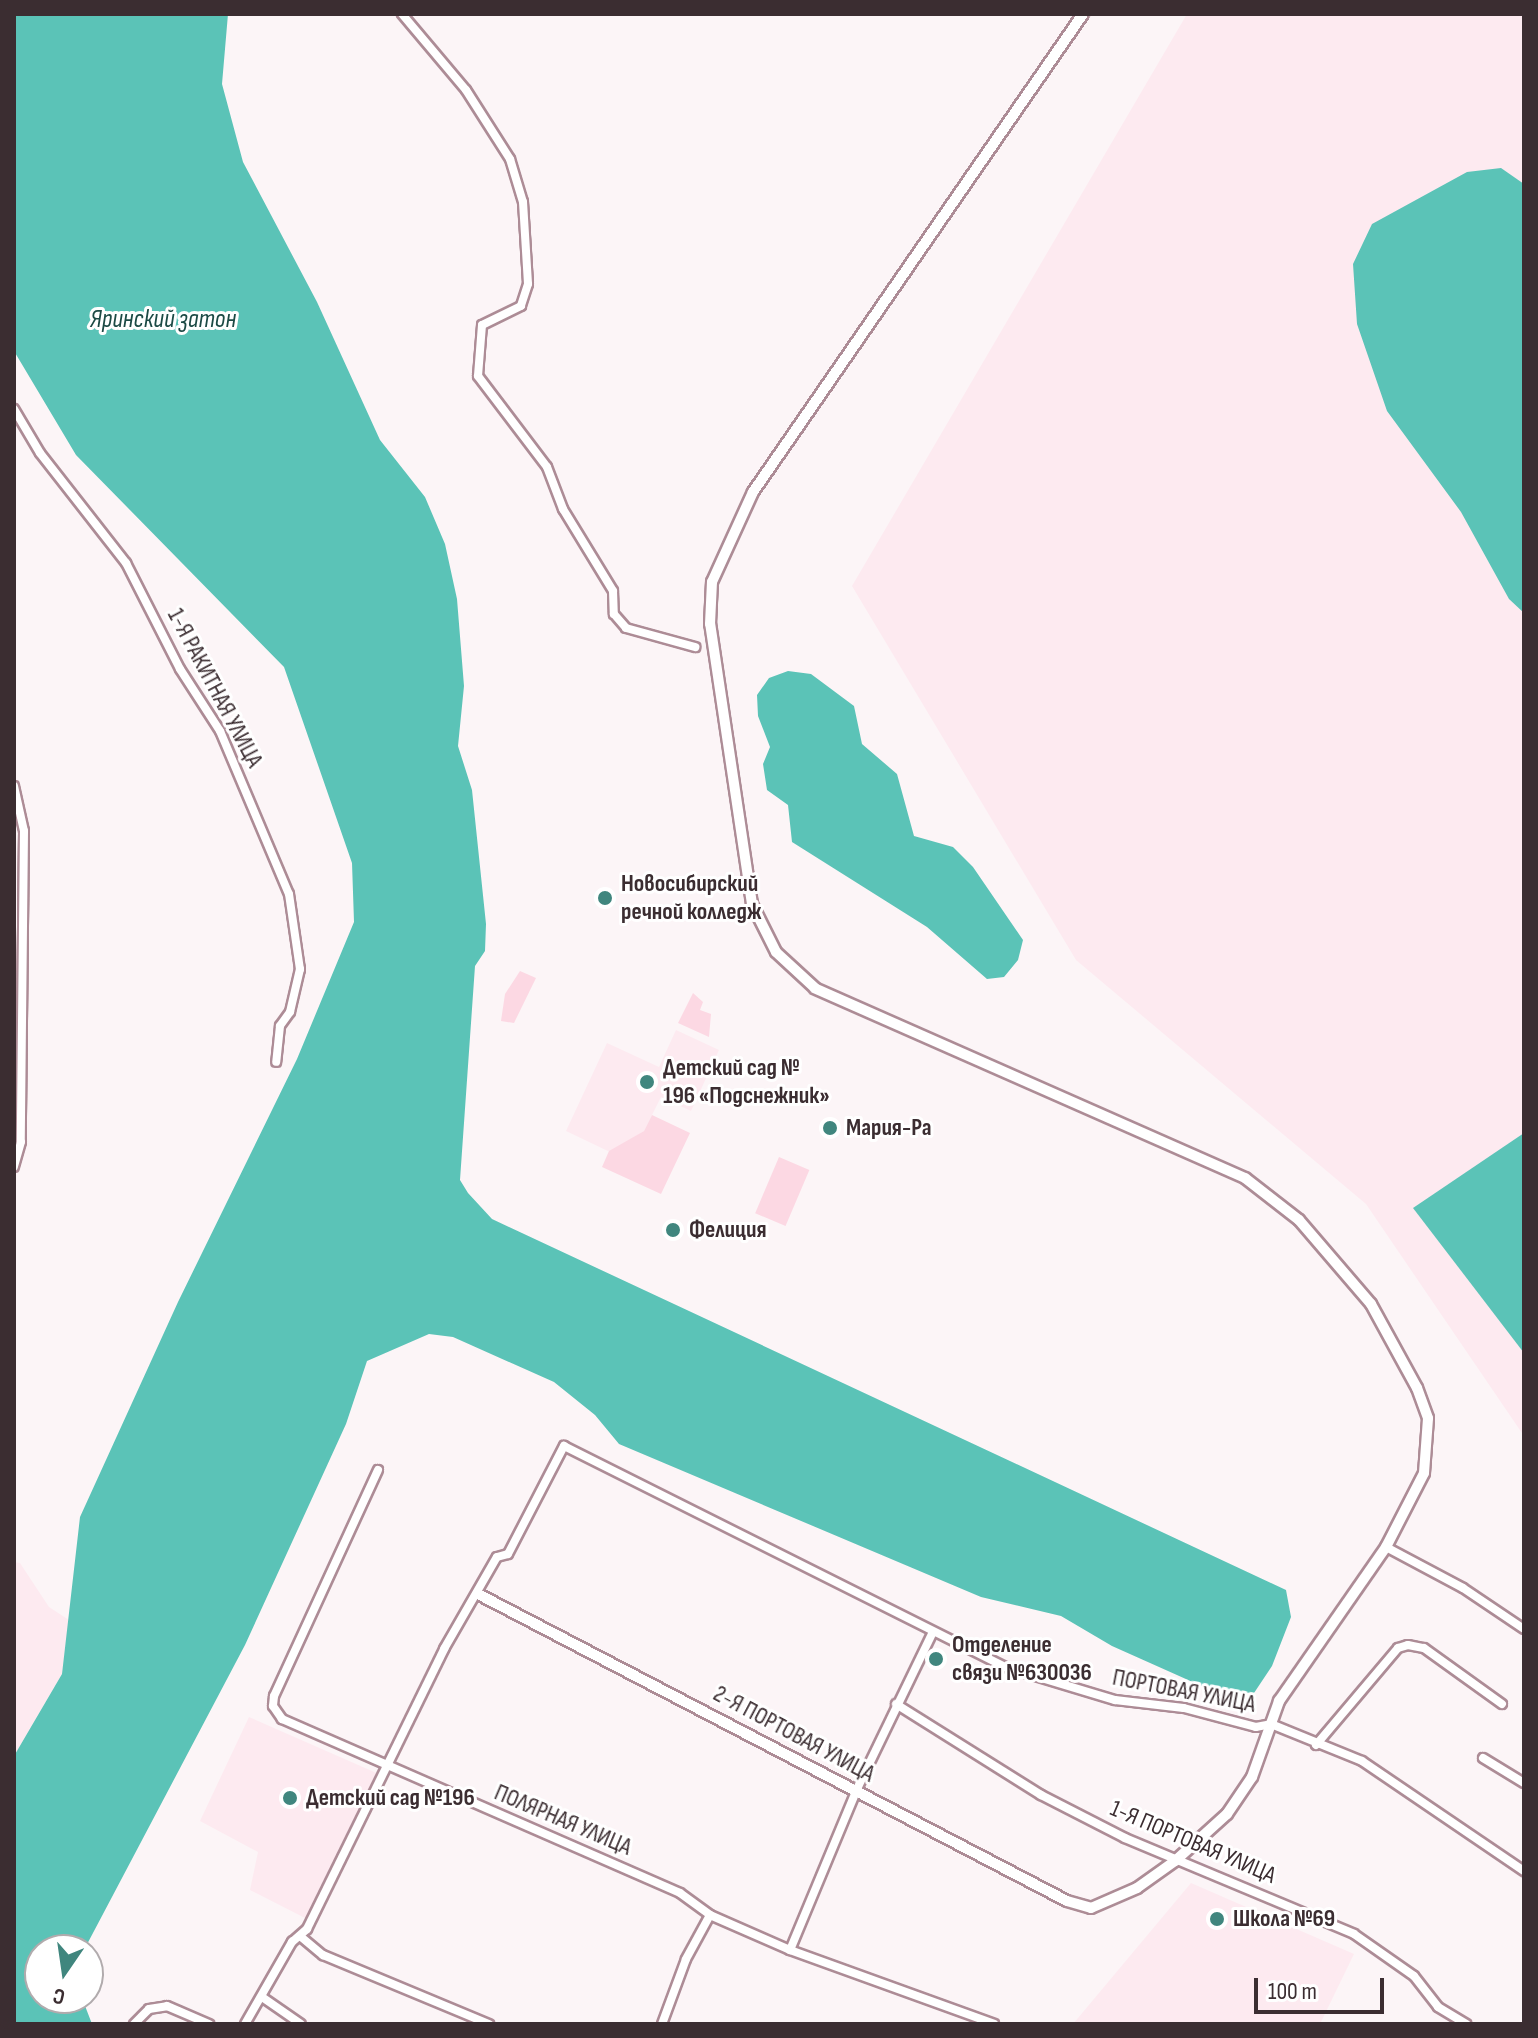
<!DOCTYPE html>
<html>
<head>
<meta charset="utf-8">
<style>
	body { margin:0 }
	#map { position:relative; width:1538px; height:2038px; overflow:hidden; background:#fcf5f7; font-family:"Sofia Sans Condensed",sans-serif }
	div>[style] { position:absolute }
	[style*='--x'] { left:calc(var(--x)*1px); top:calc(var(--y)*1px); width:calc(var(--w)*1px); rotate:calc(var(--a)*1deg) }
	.built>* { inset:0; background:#fdeaf0 }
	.green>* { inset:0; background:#fcd8e3; transform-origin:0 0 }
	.water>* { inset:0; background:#5bc3b7 }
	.roads { filter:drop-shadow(2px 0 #ad8c96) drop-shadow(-2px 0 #ad8c96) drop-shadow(0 2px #ad8c96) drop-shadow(0 -2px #ad8c96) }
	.minor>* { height:8px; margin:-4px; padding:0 4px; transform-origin:4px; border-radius:4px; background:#fff }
	.tertiary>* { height:10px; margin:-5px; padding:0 5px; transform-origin:5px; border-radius:5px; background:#fff }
	.dots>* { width:22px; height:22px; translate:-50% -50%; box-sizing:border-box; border:4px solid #fff; border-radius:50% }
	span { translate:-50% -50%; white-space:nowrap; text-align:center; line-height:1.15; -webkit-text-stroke:6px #fff; paint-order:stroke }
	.street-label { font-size:24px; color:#3b2d31 }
	.poi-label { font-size:24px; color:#3b2d31; font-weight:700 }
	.left { translate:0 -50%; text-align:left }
	.water-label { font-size:26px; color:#1c4a45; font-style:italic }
	.frame { position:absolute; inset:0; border:16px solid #3b2d31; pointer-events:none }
	.north { position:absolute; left:24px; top:1934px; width:80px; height:80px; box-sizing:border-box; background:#fff; border:2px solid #b1abad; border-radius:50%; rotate:193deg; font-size:22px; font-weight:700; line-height:32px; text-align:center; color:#3b2d31 }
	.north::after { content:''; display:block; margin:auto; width:28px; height:36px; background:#40867e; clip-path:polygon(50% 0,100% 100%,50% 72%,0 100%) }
	.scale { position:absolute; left:1254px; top:1978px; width:130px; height:36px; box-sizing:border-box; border:4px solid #3b2d31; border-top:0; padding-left:10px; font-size:24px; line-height:28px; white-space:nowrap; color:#3b2d31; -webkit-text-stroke:6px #fff; paint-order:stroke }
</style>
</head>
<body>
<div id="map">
	<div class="built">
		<div style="clip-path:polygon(1187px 14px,1524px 14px,1524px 1436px,1366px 1204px,1076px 960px,852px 586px)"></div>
		<div style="clip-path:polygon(676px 1030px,719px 1050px,691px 1111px,661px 1097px,644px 1131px,610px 1152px,566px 1131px,607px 1043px,659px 1067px)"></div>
		<div style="clip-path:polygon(14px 1562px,20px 1563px,49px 1607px,69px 1620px,62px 1674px,14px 1756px)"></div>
		<div style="clip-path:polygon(249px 1717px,381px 1775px,307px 1919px,250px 1890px,258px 1852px,200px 1821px)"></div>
		<div style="clip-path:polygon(1191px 1883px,1354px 1954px,1320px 2024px,1073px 2024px)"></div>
	</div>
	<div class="green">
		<div style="clip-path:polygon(520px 971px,536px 978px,514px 1023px,501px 1021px,505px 994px)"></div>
		<div style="clip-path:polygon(693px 993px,703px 1002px,700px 1010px,711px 1014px,709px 1037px,678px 1023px)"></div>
		<div style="clip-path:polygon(652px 1115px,690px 1133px,661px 1194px,602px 1167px,609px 1151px,644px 1131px)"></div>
		<div style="left:779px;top:1157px;width:33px;height:61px;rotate:23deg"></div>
	</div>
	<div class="water">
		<div style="clip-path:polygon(14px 14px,228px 14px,222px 84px,243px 162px,317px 302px,380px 440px,425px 497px,445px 544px,457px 599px,464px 686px,458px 746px,472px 790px,486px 924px,485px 951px,475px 966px,460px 1180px,468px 1193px,492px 1219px,1286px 1590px,1291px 1617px,1272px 1666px,1254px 1693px,1215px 1692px,1112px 1646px,1061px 1616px,981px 1597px,619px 1444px,595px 1415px,554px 1382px,453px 1337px,429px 1334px,367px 1361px,346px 1424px,245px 1645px,84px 1950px,40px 1950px,40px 1998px,82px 1998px,92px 2024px,14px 2024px,14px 1756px,62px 1674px,80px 1517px,178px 1302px,297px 1059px,354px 922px,352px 863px,284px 667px,76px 455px,14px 351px)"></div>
		<div style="clip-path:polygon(1501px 168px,1524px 184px,1524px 613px,1509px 599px,1461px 512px,1387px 411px,1357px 324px,1353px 264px,1372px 224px,1467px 172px)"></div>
		<div style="clip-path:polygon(788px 671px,811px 674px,854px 706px,862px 744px,897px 774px,914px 836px,953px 847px,973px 867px,1023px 940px,1018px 960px,1004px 977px,987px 979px,927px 927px,792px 842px,788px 805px,767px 790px,763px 764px,770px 747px,758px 716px,757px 695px,769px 678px)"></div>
		<div style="clip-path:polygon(1524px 1133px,1524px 1353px,1413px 1208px)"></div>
	</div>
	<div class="roads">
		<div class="minor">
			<div style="--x:402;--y:14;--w:99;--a:49.9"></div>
			<div style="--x:466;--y:90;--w:82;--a:57.5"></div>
			<div style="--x:510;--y:159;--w:45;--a:73.2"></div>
			<div style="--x:523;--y:202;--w:82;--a:86.5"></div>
			<div style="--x:528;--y:284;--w:23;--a:108"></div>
			<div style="--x:521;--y:306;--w:43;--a:154"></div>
			<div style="--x:482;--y:325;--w:51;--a:94.5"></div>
			<div style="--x:478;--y:376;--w:114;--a:52.8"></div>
			<div style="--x:547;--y:467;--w:45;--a:69.1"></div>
			<div style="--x:563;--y:509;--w:96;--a:58.6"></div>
			<div style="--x:613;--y:591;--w:23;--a:88"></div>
			<div style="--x:614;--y:614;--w:18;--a:49"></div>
			<div style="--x:626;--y:628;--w:72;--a:15.4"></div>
			<div style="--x:14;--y:409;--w:51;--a:59.4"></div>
			<div style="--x:40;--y:453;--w:140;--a:52"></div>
			<div style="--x:126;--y:563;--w:119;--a:63"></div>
			<div style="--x:180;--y:669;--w:74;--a:57.2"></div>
			<div style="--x:220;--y:731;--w:177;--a:67.1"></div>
			<div style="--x:289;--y:894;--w:76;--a:81.7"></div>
			<div style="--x:300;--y:969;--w:44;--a:103.1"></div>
			<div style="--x:290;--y:1012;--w:17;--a:126"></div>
			<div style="--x:280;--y:1026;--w:36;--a:96"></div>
			<div style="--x:14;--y:786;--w:46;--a:77.5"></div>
			<div style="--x:24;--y:831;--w:311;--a:90.6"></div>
			<div style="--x:21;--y:1142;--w:26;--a:106"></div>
			<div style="--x:378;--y:1470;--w:249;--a:114.7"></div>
			<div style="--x:274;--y:1696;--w:10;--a:96"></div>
			<div style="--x:273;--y:1706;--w:16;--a:55"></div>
			<div style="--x:282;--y:1719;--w:434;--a:23.6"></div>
			<div style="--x:680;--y:1893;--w:37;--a:36"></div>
			<div style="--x:710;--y:1915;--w:87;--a:23.6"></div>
			<div style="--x:790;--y:1950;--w:217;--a:19.9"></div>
			<div style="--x:1386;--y:1547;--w:87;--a:28"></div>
			<div style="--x:1463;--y:1588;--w:73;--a:33.9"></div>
			<div style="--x:896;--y:1704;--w:171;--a:32.1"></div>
			<div style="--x:1041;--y:1795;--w:94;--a:27.1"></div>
			<div style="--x:1125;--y:1838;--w:248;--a:22.7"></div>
			<div style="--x:1354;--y:1934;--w:73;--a:35"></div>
			<div style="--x:1414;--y:1976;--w:39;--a:52"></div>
			<div style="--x:1438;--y:2007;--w:33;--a:31"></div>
			<div style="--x:1316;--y:1745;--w:127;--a:-49.8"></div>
			<div style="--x:1398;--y:1648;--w:10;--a:-17"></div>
			<div style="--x:1408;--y:1645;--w:16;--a:11"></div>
			<div style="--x:1424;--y:1648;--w:96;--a:35.7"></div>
			<div style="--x:1483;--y:1758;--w:48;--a:31.4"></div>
			<div style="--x:300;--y:1936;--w:30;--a:40"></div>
			<div style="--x:323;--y:1955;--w:180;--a:22.6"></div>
			<div style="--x:790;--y:1950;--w:174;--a:-67.4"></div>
			<div style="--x:857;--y:1789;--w:174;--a:-64.2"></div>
			<div style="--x:262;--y:1997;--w:47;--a:34.7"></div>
			<div style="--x:134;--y:2024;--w:21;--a:-45"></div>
			<div style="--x:149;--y:2009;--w:18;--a:-9"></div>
			<div style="--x:167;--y:2006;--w:46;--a:23.2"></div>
			<div style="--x:245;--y:2024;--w:95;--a:-60.2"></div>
			<div style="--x:292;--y:1942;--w:20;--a:-41"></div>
			<div style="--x:307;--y:1929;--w:312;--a:-63.9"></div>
			<div style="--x:444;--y:1649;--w:106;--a:-60.1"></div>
			<div style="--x:497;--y:1557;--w:11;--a:-15"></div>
			<div style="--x:508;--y:1554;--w:122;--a:-62.6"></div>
			<div style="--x:564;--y:1446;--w:493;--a:26.6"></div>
			<div style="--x:1005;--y:1667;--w:115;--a:16.7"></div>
			<div style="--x:1115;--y:1700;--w:69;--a:6.6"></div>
			<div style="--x:1184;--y:1708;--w:74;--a:14.8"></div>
			<div style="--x:1256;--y:1727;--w:15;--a:-11"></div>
			<div style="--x:1271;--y:1724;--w:98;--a:22.1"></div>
			<div style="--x:1362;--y:1761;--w:196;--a:34.2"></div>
			<div style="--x:662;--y:2024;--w:69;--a:-69.7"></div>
			<div style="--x:686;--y:1959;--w:50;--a:-61.4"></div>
		</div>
		<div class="tertiary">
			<div style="--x:478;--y:1594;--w:664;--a:27.53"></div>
			<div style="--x:1067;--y:1901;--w:25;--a:16"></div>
			<div style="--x:1091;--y:1908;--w:50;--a:-23.5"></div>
			<div style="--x:1137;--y:1888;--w:47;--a:-35.4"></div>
			<div style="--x:1175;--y:1861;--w:70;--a:-42.1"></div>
			<div style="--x:1227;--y:1814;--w:45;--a:-56"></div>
			<div style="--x:1252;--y:1777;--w:81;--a:-70.4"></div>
			<div style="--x:1279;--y:1701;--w:188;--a:-55.2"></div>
			<div style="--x:1386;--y:1547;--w:83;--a:-62.8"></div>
			<div style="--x:1424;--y:1473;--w:55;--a:-85.8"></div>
			<div style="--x:1428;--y:1418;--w:32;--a:-110"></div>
			<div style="--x:1417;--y:1388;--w:96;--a:-118.7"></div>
			<div style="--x:1371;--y:1304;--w:111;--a:-130.6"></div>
			<div style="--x:1299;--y:1220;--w:68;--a:-142.1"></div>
			<div style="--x:1245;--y:1178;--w:470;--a:-156.2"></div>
			<div style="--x:815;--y:988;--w:53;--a:-137.3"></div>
			<div style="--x:776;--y:952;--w:54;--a:-116.6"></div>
			<div style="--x:752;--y:904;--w:283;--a:-98.5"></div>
			<div style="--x:710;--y:624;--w:42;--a:-87.3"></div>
			<div style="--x:712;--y:582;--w:99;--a:-65.5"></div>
			<div style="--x:753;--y:492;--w:581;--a:-55.38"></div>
		</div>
	</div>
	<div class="dots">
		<div style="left:605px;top:898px;background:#40867e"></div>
		<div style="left:647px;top:1082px;background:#40867e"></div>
		<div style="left:830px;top:1128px;background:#40867e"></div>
		<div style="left:673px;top:1230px;background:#40867e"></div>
		<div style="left:936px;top:1659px;background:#40867e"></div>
		<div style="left:290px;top:1798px;background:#40867e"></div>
		<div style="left:1217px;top:1919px;background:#40867e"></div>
	</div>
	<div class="street-label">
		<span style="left:215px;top:688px;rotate:62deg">1-Я РАКИТНАЯ УЛИЦА</span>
		<span style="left:1184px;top:1691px;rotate:11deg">ПОРТОВАЯ УЛИЦА</span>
		<span style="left:794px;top:1734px;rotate:28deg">2-Я ПОРТОВАЯ УЛИЦА</span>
		<span style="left:563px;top:1820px;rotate:23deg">ПОЛЯРНАЯ УЛИЦА</span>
		<span style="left:1193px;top:1842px;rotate:23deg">1-Я ПОРТОВАЯ УЛИЦА</span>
	</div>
	<div class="poi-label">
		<span class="left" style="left:621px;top:898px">Новосибирский<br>речной колледж</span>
		<span class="left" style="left:663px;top:1082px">Детский сад №<br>196 «Подснежник»</span>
		<span class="left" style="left:846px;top:1128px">Мария-Ра</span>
		<span class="left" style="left:689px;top:1230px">Фелиция</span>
		<span class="left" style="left:952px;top:1659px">Отделение<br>связи №630036</span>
		<span class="left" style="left:306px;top:1798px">Детский сад №196</span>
		<span class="left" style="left:1233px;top:1919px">Школа №69</span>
	</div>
	<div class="water-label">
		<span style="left:163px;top:320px">Яринский затон</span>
	</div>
	<div class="frame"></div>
	<div class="north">С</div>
	<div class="scale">100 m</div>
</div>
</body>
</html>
